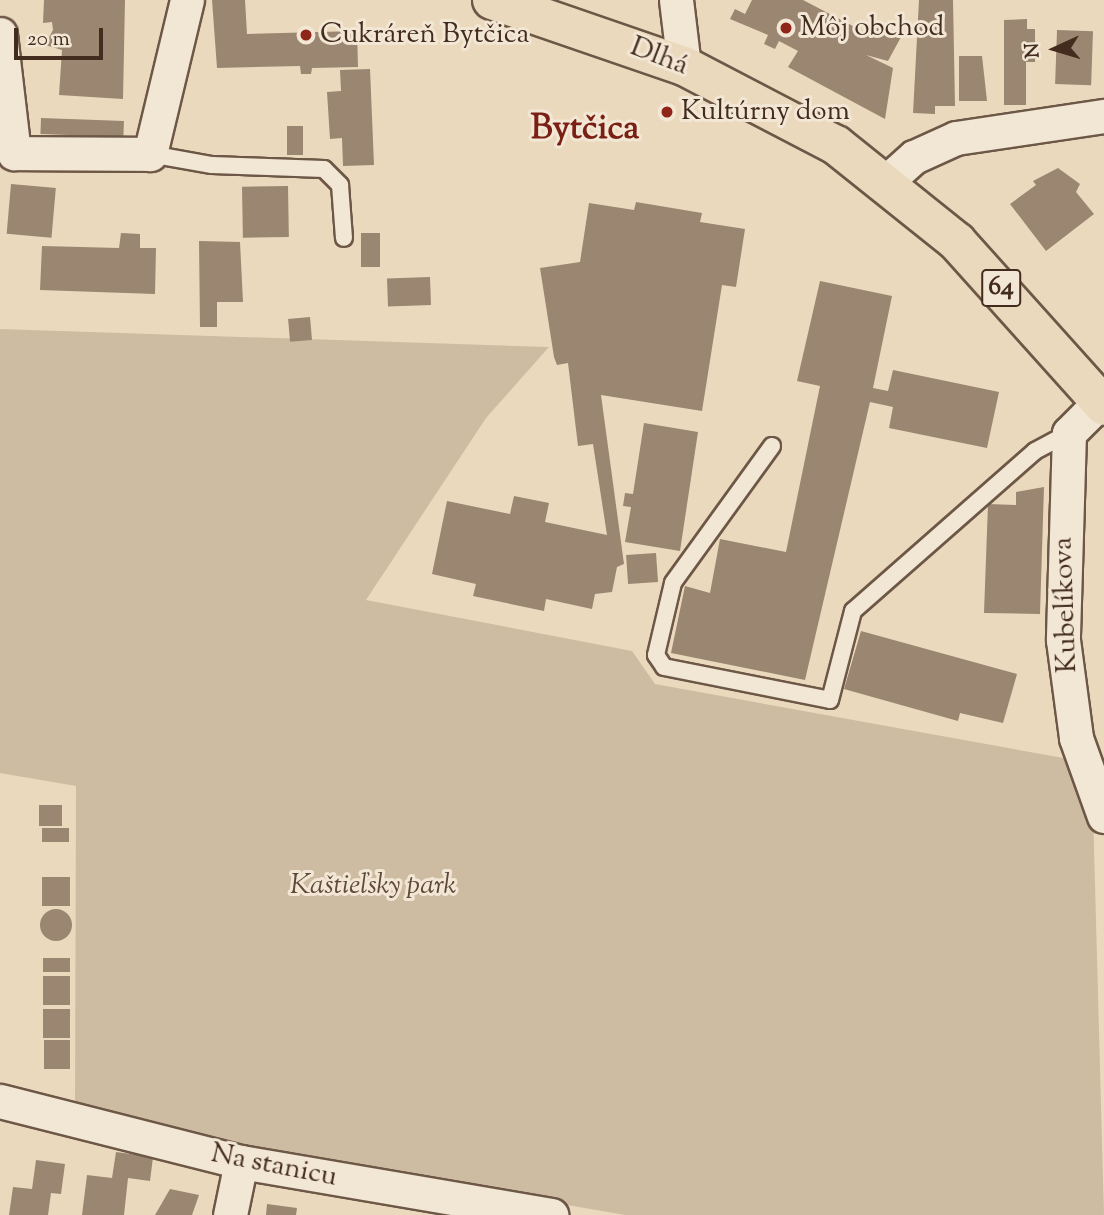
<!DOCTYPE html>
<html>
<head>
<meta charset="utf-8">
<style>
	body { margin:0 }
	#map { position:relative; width:1104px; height:1215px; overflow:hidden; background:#ebd9bd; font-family:"Sorts Mill Goudy",serif }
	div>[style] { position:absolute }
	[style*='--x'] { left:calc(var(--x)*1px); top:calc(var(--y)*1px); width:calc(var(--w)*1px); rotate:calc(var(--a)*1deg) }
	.green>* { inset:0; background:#cebca2 }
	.building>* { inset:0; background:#9a8671; transform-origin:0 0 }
	.round { border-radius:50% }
	.roads { filter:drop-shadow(2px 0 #6d5746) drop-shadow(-2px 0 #6d5746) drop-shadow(0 2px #6d5746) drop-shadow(0 -2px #6d5746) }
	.lane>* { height:16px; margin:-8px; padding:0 8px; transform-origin:8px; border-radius:8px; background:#f2e6d4 }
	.street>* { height:33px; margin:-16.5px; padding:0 16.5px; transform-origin:16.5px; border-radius:16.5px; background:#f2e6d4 }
	.primary>* { height:38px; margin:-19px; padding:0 19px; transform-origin:19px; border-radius:19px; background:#ebd9bd }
	.dots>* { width:19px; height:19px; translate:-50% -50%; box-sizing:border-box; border:4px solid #f2e6d4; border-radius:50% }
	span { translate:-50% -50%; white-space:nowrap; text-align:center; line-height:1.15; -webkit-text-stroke:6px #f2e6d4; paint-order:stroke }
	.shield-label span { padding:2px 5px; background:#f2e6d4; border:2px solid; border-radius:5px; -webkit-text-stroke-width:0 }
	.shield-label { font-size:26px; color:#432c1e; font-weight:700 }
	.poi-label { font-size:28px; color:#432c1e }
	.left { translate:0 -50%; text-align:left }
	.street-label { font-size:28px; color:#432c1e }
	.park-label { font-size:28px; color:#5f4938; font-style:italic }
	.district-label { font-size:35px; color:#7a1f14; font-weight:700 }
	.north { position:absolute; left:1020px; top:14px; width:70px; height:70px; -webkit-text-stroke:5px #f2e6d4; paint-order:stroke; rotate:266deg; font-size:19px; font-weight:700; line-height:28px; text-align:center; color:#432c1e }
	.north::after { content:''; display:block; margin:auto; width:24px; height:32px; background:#432c1e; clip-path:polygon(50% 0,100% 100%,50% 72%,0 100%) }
	.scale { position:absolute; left:14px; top:28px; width:89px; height:32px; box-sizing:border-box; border:4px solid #432c1e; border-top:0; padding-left:9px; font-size:21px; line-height:24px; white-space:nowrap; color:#432c1e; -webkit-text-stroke:5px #f2e6d4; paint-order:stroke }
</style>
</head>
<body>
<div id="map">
	<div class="green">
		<div style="clip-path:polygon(0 329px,549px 347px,486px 418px,366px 600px,632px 651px,655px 684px,1069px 759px,1093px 810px,1104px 1215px,625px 1215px,244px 1149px,75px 1104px,76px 786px,0 773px)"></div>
	</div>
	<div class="building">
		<div style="clip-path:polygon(44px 0,125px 0,123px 99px,59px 95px,62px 50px,45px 45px,53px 30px,52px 22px,43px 23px)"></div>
		<div style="clip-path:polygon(212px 0,245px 0,247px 34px,357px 31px,358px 67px,312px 68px,311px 74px,301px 74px,300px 66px,217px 68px)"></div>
		<div style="clip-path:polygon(752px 0,803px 0,872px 36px,878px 25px,901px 37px,888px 61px,866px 55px,893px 68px,885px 119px,788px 67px,798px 51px,779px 41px,775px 49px,764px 44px,768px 35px,730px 19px,735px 9px,745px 14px)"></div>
		<div style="clip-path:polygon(919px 0,953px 0,955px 106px,935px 106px,935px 114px,913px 113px)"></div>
		<div style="clip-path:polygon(1027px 19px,1027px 29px,1035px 29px,1035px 62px,1026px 62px,1026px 105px,1004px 105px,1004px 20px)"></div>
		<div style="left:1057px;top:30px;width:36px;height:54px;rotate:2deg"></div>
		<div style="clip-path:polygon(959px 56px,982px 56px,987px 101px,959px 101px)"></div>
		<div style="clip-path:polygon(370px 69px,374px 165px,343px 166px,342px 138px,330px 139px,327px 92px,341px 91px,340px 70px)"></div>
		<div style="left:41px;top:118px;width:83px;height:16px;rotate:2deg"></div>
		<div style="left:287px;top:126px;width:16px;height:29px"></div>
		<div style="clip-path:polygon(1058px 168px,1080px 184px,1076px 192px,1094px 214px,1046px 251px,1010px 204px,1036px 185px,1033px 181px)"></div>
		<div style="left:11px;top:184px;width:45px;height:50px;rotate:5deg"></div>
		<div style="left:288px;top:186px;width:51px;height:46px;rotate:89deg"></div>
		<div style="clip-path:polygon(636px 202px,702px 213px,700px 222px,745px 229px,736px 287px,722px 285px,702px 411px,601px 395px,624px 564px,617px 567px,612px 592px,595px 594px,592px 609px,546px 599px,544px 611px,473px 596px,476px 584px,432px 574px,447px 501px,510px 514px,514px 496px,549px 503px,545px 522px,607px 535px,593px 444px,578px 446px,568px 363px,557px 365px,554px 357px,540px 268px,580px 262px,589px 203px,634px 210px)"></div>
		<div style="clip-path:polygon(121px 233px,140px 234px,140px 248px,156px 248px,155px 294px,40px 290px,42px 246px,119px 248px)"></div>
		<div style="left:361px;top:233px;width:19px;height:34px"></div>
		<div style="clip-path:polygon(199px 241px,240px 242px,243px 302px,217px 302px,217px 327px,200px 327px)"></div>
		<div style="left:430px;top:277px;width:28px;height:43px;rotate:88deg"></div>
		<div style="clip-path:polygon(820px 281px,892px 296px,873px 388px,888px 391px,893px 370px,999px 392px,987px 448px,889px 428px,893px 407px,870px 402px,805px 680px,671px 653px,685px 586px,710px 593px,720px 539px,786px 552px,820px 386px,797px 381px)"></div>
		<div style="left:310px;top:317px;width:23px;height:22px;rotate:85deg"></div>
		<div style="clip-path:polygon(644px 423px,698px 432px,680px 551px,625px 542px,631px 507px,623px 506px,625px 493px,633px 494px)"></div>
		<div style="clip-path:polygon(1044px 487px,1040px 614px,984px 613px,988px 504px,1016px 505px,1016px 492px)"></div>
		<div style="left:656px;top:553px;width:29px;height:30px;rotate:86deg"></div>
		<div style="clip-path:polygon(861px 631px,1017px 674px,1003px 723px,960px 713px,958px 721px,844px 689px)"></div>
		<div style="left:62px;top:805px;width:21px;height:23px;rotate:90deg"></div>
		<div style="left:42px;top:828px;width:27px;height:14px"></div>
		<div style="left:42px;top:877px;width:28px;height:29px"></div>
		<div class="round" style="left:40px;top:909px;width:32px;height:32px"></div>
		<div style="left:43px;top:958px;width:27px;height:14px"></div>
		<div style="left:43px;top:976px;width:27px;height:29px"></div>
		<div style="left:43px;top:1009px;width:27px;height:29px"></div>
		<div style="left:44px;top:1040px;width:26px;height:29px"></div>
		<div style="clip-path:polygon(116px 1152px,153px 1157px,150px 1181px,128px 1178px,124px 1215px,82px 1215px,87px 1175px,112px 1178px)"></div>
		<div style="clip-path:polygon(36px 1160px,65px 1164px,61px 1194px,51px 1193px,48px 1215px,9px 1215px,13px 1187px,32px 1189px)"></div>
		<div style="clip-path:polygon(170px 1189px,199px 1195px,192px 1215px,155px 1215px)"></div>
		<div style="clip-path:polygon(267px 1204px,297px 1208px,296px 1215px,266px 1215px)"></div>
	</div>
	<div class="roads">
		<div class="lane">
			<div style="--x:150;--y:154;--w:63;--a:10.1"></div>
			<div style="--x:212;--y:165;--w:112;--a:2"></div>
			<div style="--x:324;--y:169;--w:23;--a:45"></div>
			<div style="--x:340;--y:185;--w:53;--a:85.7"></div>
			<div style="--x:772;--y:446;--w:169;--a:125.9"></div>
			<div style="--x:673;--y:583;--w:74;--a:103.3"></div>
			<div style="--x:656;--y:655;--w:14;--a:56"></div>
			<div style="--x:664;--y:667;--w:169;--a:11.2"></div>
			<div style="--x:830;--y:700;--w:92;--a:-75.5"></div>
			<div style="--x:853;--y:611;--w:242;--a:-41.3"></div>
			<div style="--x:1035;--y:451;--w:38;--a:-28"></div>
		</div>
		<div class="street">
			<div style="--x:676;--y:0;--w:66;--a:83.1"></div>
			<div style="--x:0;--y:34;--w:120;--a:83.3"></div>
			<div style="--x:14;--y:153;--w:136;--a:0.4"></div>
			<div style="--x:150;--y:154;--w:158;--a:-76.5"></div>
			<div style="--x:887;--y:181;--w:36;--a:-42"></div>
			<div style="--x:914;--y:157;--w:46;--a:-24.3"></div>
			<div style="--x:956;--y:138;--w:150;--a:-8.5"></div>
			<div style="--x:1100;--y:402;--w:44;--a:135"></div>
			<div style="--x:1069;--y:433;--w:207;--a:91.7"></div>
			<div style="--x:1063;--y:640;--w:99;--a:82.4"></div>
			<div style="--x:1076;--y:738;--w:83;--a:70.3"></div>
			<div style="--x:0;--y:1101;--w:249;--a:14.2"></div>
			<div style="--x:241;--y:1162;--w:315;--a:9.7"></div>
			<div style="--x:230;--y:1215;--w:54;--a:-78.3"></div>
		</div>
		<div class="primary">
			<div style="--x:492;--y:0;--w:203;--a:19"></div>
			<div style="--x:684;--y:66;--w:171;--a:27.5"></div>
			<div style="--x:836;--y:145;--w:155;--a:38.7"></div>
			<div style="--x:957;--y:242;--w:220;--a:48.1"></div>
		</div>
	</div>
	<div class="dots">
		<div style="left:786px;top:28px;background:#8f2418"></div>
		<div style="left:306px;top:35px;background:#8f2418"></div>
		<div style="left:667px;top:112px;background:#8f2418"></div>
	</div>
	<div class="shield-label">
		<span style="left:1001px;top:288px">64</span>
	</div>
	<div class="poi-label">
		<span class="left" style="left:800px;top:28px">Môj obchod</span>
		<span class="left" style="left:320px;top:35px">Cukráreň Bytčica</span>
		<span class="left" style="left:681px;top:112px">Kultúrny dom</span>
	</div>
	<div class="street-label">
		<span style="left:659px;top:57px;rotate:21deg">Dlhá</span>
		<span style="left:1066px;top:605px;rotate:-92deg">Kubelíkova</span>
		<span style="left:274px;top:1166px;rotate:11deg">Na stanicu</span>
	</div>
	<div class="park-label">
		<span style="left:373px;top:886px">Kaštieľsky park</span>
	</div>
	<div class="district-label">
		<span style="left:585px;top:130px">Bytčica</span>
	</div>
	<div class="north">N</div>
	<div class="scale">20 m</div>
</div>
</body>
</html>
